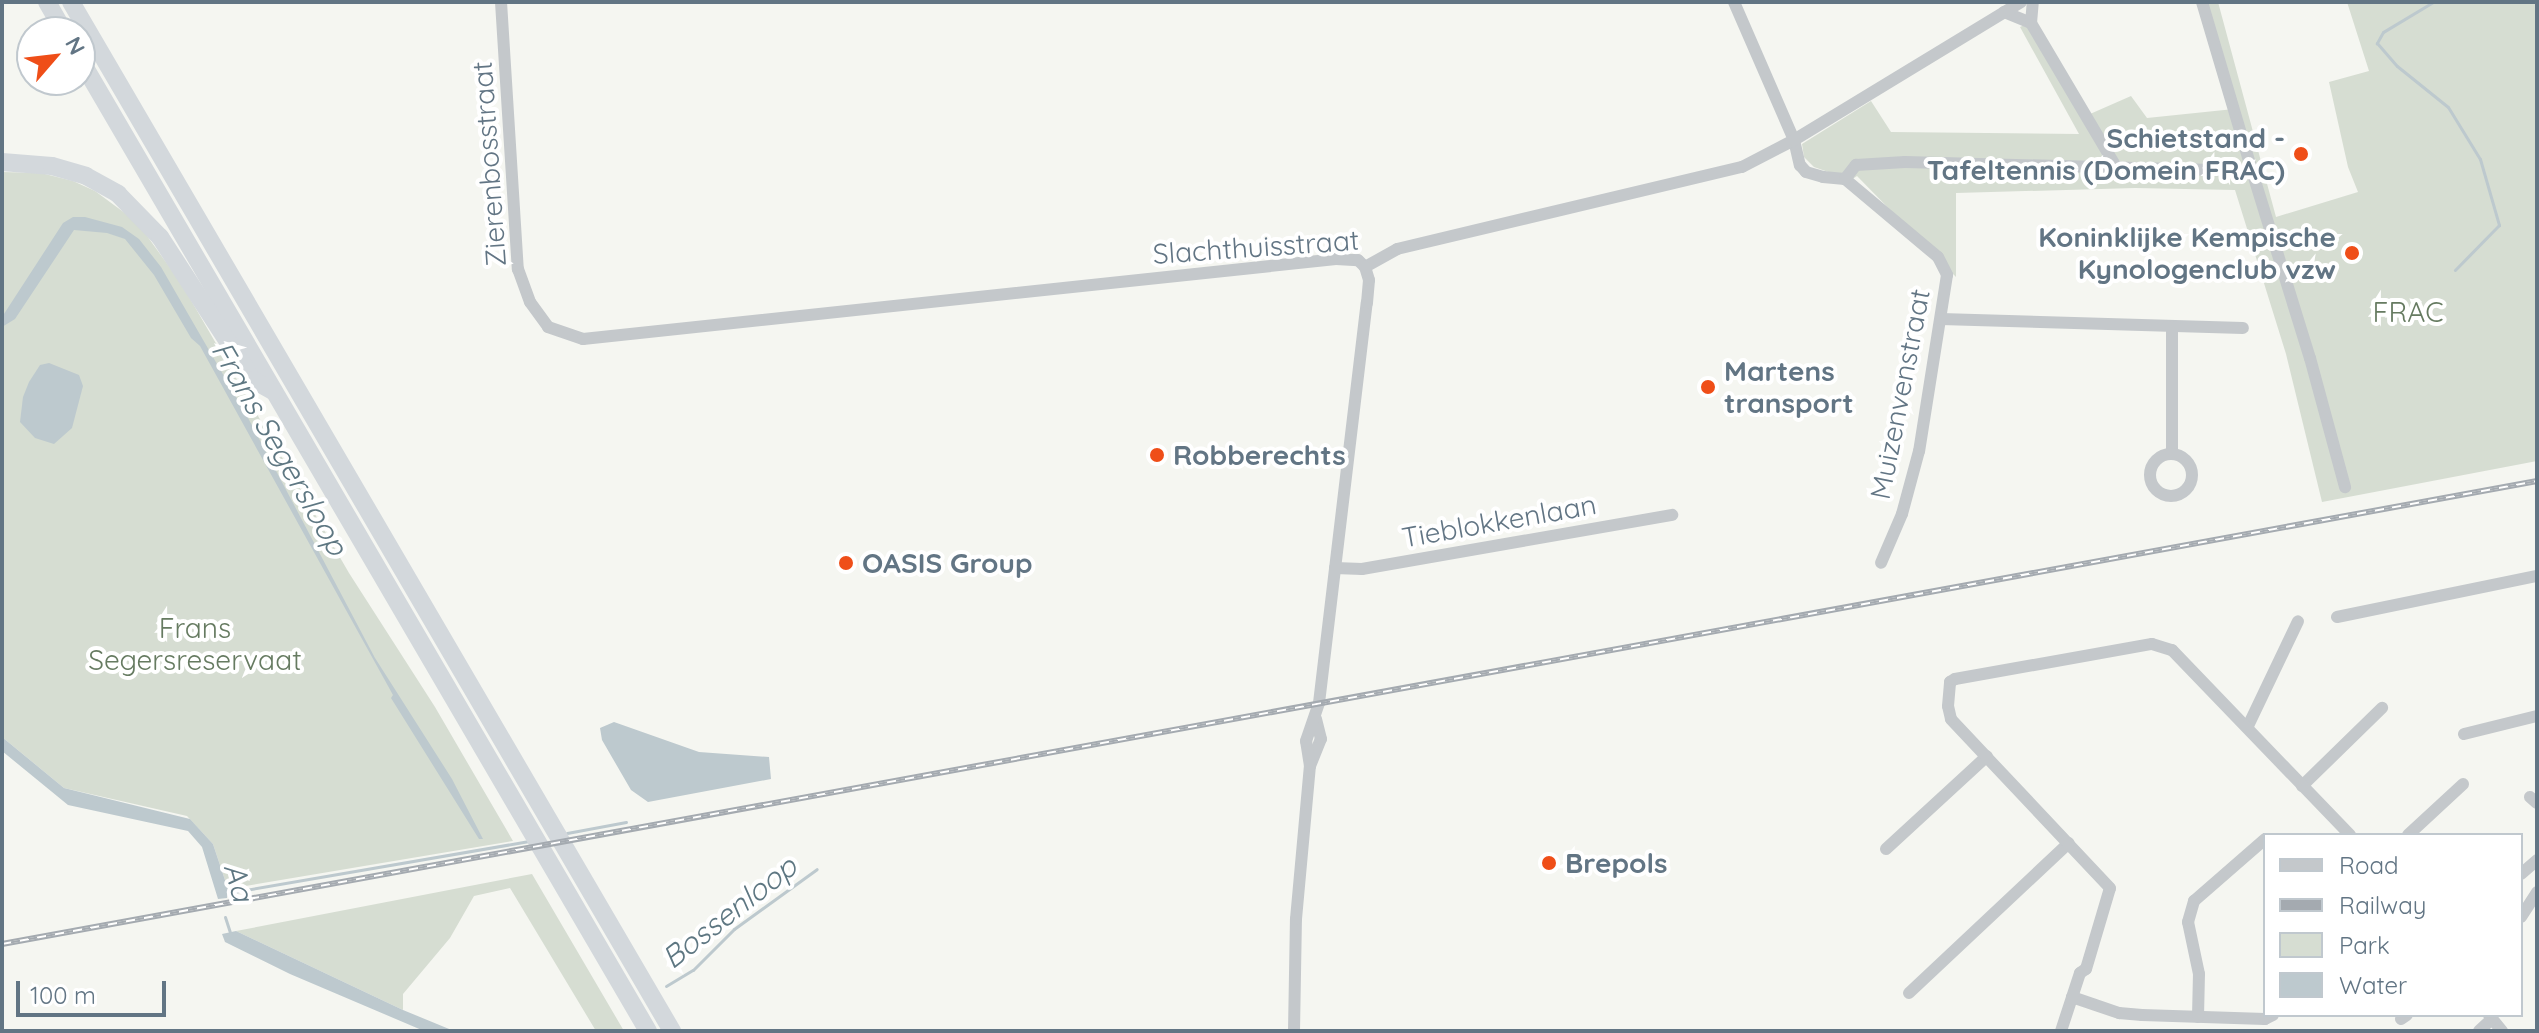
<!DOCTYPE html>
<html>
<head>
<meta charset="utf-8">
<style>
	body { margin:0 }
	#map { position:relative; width:2539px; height:1033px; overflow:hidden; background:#f5f6f1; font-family:Quicksand,sans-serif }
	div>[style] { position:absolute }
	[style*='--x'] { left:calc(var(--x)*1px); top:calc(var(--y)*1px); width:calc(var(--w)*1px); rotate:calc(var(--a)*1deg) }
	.green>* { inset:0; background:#d6ddd2 }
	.water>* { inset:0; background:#bdc9ce }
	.stream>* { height:3px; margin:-1.5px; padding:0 1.5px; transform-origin:1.5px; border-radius:1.5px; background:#bdc9ce }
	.minor>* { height:12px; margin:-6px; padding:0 6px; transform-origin:6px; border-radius:6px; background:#c4c8cb }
	.minor>.ring { margin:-6px; padding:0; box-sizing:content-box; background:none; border:12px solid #c4c8cb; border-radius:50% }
	.highway>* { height:18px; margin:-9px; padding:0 9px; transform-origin:9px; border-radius:9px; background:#d3d8dc }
	.rail>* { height:6px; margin-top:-3px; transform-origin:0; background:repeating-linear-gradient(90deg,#fff 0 9px,#a4aab0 0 18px); box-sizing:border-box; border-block:2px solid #a4aab0 }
	.dots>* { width:22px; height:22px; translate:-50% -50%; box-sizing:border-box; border:4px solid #fff; border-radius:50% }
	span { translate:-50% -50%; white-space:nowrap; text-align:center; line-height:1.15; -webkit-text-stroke:8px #fff; paint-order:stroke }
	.poi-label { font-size:28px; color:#627584; font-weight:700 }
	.right { translate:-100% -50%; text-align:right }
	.left { translate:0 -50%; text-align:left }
	.street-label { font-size:28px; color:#627584 }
	.park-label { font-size:28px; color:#667b61 }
	.water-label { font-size:30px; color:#5e7782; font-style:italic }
	.frame { position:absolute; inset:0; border:4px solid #627584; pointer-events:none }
	.legend { position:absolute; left:2263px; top:833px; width:260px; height:184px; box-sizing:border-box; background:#fff; border:2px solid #c0c8ce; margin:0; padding:10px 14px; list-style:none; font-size:24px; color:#627584 }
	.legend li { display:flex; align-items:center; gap:16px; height:40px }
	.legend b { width:40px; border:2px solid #c0c8ce }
	.north { position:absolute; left:16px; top:16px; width:80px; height:80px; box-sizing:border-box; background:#fff; border:2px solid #c0c8ce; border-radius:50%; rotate:62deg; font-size:22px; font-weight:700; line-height:32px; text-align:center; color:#627584 }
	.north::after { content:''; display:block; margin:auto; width:28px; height:36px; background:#ef4e18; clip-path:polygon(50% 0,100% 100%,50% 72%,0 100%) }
	.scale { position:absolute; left:16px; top:981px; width:150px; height:36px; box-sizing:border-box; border:4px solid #627584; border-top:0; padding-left:10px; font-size:24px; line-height:28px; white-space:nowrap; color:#627584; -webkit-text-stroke:6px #fff; paint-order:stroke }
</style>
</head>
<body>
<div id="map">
	<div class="green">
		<div style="clip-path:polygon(2205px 2px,2218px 2px,2276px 217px,2358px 192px,2348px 167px,2329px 82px,2369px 71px,2347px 2px,2537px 2px,2537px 461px,2322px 502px,2286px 354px,2235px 190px,2135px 188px,1956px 193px,1956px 277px,1857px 176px,1851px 180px,1814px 167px,1804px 157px,1802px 144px,1871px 101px,1891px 132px,2079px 134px,2020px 27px,2033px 21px,2090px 114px,2131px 96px,2147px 118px,2234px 109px)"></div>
		<div style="clip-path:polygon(2px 172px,41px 173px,73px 181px,95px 191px,137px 222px,181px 283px,349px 573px,435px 707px,513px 841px,228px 889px,213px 844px,187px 816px,64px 788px,2px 737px)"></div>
		<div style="clip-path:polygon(532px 874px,624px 1031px,596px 1031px,510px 888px,474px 896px,450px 938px,403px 994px,403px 1010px,236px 931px)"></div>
	</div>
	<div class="water">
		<div style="clip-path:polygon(73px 217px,85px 217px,122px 227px,139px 239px,161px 267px,247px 416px,375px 658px,452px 779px,483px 839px,479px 839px,391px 698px,393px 695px,200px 346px,191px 338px,154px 275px,125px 239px,107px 233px,74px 230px,15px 319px,2px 327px,2px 317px,63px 223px)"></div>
		<div style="clip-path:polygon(49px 363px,79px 375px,83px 386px,72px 428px,54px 444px,35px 438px,20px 422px,23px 397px,29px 382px,40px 365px)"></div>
		<div style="clip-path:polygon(614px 722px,699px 752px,769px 757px,771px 779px,648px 802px,631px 790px,602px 740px,600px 728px)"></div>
		<div style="clip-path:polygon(2px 737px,64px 788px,190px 819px,213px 844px,228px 889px,227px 898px,218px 899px,202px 847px,188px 831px,68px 805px,2px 751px)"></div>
		<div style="clip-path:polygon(236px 931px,403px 1010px,454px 1031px,424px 1031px,290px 974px,225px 942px,222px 934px)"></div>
	</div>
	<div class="stream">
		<div style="--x:2433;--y:2;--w:58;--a:149"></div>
		<div style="--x:2383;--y:32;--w:13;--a:119"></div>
		<div style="--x:2377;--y:43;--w:30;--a:49"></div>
		<div style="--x:2397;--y:66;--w:65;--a:38.8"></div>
		<div style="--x:2448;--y:107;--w:61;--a:58.4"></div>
		<div style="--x:2480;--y:159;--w:69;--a:73.9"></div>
		<div style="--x:2499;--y:225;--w:63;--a:134.4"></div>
		<div style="--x:567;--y:833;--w:60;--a:-10.6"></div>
		<div style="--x:228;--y:893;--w:304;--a:-9.8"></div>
		<div style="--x:225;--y:917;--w:20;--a:72"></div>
		<div style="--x:666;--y:986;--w:31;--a:-31"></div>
		<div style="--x:693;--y:970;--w:58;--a:-45"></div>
		<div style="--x:734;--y:929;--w:102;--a:-35.9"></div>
	</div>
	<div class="minor">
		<div style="--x:501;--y:2;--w:268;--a:86.4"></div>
		<div style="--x:518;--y:269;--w:35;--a:70"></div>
		<div style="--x:530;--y:302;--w:31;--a:54"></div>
		<div style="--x:548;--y:327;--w:37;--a:19"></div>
		<div style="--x:583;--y:339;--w:757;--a:-6.06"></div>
		<div style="--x:1336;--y:259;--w:22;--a:3"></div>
		<div style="--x:1358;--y:260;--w:10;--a:45"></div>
		<div style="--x:1734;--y:2;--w:150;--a:66.5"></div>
		<div style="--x:1794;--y:140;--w:26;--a:77"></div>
		<div style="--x:1800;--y:165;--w:9;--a:49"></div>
		<div style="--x:1806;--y:172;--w:18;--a:16"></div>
		<div style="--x:1823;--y:177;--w:22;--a:5"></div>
		<div style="--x:1845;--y:179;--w:121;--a:40"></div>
		<div style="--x:1938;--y:257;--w:20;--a:63"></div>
		<div style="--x:1947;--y:275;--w:178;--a:99"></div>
		<div style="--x:1919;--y:451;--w:65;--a:105.1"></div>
		<div style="--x:1902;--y:514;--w:53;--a:113.2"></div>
		<div style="--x:2202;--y:2;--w:176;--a:73.5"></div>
		<div style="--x:2004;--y:12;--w:29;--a:22"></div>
		<div style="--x:2031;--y:23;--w:167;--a:59.4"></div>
		<div style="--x:2031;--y:23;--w:21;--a:-85"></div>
		<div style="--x:1845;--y:179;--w:18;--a:-52"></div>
		<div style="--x:1856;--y:165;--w:49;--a:-3.5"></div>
		<div style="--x:1905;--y:162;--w:347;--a:1.5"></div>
		<div style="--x:2252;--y:171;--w:196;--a:72.8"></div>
		<div style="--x:2310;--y:358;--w:134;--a:74.8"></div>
		<div style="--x:1365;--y:267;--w:37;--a:-29"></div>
		<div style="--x:1397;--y:249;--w:355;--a:-13.4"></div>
		<div style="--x:1742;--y:167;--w:59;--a:-27.4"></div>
		<div style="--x:1794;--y:140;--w:266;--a:-31.3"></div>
		<div style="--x:1941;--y:319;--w:302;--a:1.7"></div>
		<div style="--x:2172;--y:454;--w:127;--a:-90"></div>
		<div class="ring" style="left:2150px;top:454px;width:30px;height:30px"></div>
		<div style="--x:1335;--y:568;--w:27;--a:2"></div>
		<div style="--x:1362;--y:569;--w:315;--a:-9.9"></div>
		<div style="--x:2337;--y:617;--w:204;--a:-11.6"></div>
		<div style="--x:2248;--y:726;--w:116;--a:-64.5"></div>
		<div style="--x:2464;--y:734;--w:75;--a:-13.9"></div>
		<div style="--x:1310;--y:766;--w:29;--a:-68"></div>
		<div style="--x:1321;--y:739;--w:21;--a:-104"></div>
		<div style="--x:2302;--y:786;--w:112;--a:-44.3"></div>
		<div style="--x:2530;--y:797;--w:9;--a:41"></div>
		<div style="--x:2408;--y:835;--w:75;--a:-42.8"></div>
		<div style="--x:1886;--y:849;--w:137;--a:-42.6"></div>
		<div style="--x:2521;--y:874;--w:21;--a:-41"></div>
		<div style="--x:2521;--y:917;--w:30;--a:-57"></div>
		<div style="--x:1909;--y:993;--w:219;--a:-43.2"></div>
		<div style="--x:2072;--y:997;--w:50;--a:18.8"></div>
		<div style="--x:2119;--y:1013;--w:23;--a:5"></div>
		<div style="--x:2142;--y:1015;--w:123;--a:1.9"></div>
		<div style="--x:2265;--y:1019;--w:9;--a:-27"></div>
		<div style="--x:2489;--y:1015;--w:21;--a:51"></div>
		<div style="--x:2198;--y:1017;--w:43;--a:-88.7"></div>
		<div style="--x:2199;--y:974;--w:53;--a:-101.9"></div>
		<div style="--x:2188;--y:922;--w:22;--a:-74"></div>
		<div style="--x:2194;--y:901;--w:94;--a:-41.1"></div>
		<div style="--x:2401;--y:1019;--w:7;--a:-34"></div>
		<div style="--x:1294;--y:1031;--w:112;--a:-89"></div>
		<div style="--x:1296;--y:919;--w:154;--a:-84.8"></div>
		<div style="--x:1310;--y:766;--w:25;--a:-99"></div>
		<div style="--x:1306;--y:741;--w:40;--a:-71.1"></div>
		<div style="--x:1319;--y:703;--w:403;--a:-83.2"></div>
		<div style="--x:1367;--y:303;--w:23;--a:-85"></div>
		<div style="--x:1369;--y:280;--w:14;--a:-107"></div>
		<div style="--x:2061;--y:1031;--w:61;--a:-71.9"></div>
		<div style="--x:2080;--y:973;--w:7;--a:-34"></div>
		<div style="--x:2086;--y:969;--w:84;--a:-73.5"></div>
		<div style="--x:2110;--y:888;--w:232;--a:-133.3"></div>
		<div style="--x:1951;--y:719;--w:13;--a:-103"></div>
		<div style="--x:1948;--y:706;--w:24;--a:-85"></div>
		<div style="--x:1950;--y:682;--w:6;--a:-31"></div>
		<div style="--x:1955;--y:679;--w:200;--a:-10.1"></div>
		<div style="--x:2152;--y:644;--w:21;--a:17"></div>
		<div style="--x:2172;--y:650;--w:257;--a:46.1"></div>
		<div style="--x:2479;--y:1031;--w:18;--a:-43"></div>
	</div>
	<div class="highway">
		<div style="--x:47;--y:2;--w:34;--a:60"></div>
		<div style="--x:71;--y:2;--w:1192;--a:59.71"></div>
		<div style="--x:80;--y:59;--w:1126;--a:59.7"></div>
		<div style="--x:2;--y:162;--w:50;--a:4.6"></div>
		<div style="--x:52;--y:166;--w:35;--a:16"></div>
		<div style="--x:86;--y:176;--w:37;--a:29"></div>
		<div style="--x:118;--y:194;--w:60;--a:45.7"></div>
		<div style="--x:160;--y:237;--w:171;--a:57"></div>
		<div style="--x:253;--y:380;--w:23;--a:29"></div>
	</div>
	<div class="rail">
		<div style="--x:2;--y:944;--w:2577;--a:-10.35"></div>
	</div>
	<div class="dots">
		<div style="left:2301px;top:154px;background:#ef4e18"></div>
		<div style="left:2352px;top:253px;background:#ef4e18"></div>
		<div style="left:1708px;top:387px;background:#ef4e18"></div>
		<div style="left:1157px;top:455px;background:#ef4e18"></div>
		<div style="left:846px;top:563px;background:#ef4e18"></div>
		<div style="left:1549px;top:863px;background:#ef4e18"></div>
	</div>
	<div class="poi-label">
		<span class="right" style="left:2285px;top:154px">Schietstand -<br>Tafeltennis (Domein FRAC)</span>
		<span class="right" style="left:2336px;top:253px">Koninklijke Kempische<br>Kynologenclub vzw</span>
		<span class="left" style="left:1724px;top:387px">Martens<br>transport</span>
		<span class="left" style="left:1173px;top:455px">Robberechts</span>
		<span class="left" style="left:862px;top:563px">OASIS Group</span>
		<span class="left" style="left:1565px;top:863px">Brepols</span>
	</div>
	<div class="street-label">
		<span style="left:489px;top:164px;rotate:-94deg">Zierenbosstraat</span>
		<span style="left:1256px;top:247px;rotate:-4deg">Slachthuisstraat</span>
		<span style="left:1900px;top:394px;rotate:-79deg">Muizenvenstraat</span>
		<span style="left:1499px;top:521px;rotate:-10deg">Tieblokkenlaan</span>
	</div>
	<div class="park-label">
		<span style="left:2408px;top:312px">FRAC</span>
		<span style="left:195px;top:644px">Frans<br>Segersreservaat</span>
	</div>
	<div class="water-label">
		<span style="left:280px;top:448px;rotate:60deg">Frans Segersloop</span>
		<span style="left:239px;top:882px;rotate:74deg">Aa</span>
		<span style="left:729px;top:912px;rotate:-38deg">Bossenloop</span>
	</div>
	<div class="frame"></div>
	<ul class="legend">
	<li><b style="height:10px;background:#c4c8cb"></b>Road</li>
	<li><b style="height:10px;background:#a4aab0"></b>Railway</li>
	<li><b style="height:22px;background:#d6ddd2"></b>Park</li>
	<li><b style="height:22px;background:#bdc9ce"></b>Water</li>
	</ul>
	<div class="north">N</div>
	<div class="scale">100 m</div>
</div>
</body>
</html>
